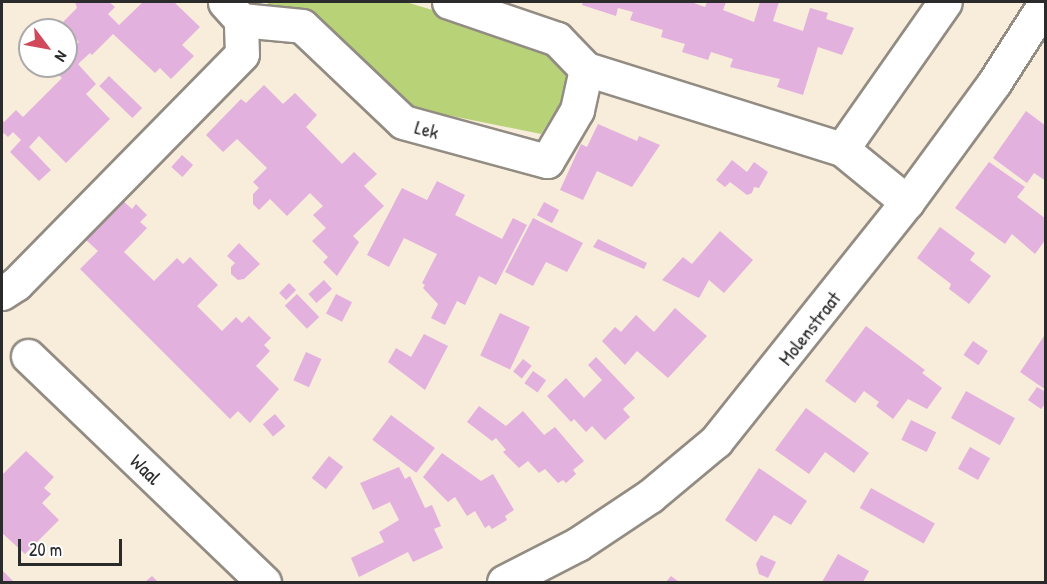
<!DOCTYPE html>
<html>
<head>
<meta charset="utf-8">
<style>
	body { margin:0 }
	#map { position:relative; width:1047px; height:584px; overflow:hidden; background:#f8ecdb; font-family:"Patrick Hand",sans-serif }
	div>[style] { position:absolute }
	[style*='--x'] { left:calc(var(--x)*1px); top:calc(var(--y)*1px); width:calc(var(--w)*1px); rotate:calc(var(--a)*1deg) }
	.green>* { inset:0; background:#b8d278 }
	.building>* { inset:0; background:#e3b1de; transform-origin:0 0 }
	.roads { filter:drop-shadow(2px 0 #928c83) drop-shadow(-2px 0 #928c83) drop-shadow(0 2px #928c83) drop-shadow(0 -2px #928c83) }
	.minor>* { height:33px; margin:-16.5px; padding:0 16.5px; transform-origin:16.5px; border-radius:16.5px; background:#fff }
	span { translate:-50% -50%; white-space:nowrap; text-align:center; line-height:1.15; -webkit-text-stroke:4.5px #fff; paint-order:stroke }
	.street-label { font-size:20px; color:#2b2b2b }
	.frame { position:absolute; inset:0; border:3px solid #2b2b2b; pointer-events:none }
	.north { position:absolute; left:18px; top:18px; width:60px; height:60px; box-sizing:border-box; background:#fff; border:2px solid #aaa; border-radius:50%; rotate:122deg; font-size:16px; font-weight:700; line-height:24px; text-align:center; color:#2b2b2b }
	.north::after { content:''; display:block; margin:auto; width:21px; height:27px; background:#d1495b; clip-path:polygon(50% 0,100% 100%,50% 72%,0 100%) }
	.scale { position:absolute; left:18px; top:539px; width:104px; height:27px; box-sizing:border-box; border:3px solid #2b2b2b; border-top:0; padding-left:8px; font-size:18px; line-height:21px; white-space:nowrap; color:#2b2b2b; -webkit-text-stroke:4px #fff; paint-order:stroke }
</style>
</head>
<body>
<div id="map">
	<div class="green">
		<div style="clip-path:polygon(266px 2px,406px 2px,541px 43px,574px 81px,541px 134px,397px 105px)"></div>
	</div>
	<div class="building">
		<div style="clip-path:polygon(75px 2px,109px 2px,115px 7px,108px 14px,119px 25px,143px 2px,174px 2px,200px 27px,182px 45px,194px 56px,171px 79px,160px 68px,155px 73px,113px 34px,92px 55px,90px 53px,78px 64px,96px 84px,86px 94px,110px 119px,66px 163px,39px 136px,29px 147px,51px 170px,39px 181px,10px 152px,21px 140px,13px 132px,8px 137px,4px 133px,2px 136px,2px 120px,4px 122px,16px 110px,23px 117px,62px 78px,49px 66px,66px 66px,66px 55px,79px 42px,61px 24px,77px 8px)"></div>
		<div style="clip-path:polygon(583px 2px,691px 2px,705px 7px,707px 2px,726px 2px,723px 10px,754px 22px,760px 2px,779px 2px,773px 21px,803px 31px,810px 8px,828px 13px,826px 19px,854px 28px,842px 55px,818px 47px,803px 95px,777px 87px,780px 79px,730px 67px,733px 59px,711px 52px,708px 60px,682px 52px,685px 44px,661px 37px,663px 30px,630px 20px,633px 12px,618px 8px,616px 16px,582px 5px)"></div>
		<div style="left:109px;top:76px;width:46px;height:14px;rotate:44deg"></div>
		<div style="clip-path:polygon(264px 85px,283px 104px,295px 93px,317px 115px,306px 127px,342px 164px,354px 152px,377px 174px,364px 186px,384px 206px,353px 236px,359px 242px,337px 276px,323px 262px,328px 257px,312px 241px,326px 228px,313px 215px,323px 206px,310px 193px,287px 216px,270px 199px,259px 210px,253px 204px,253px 194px,259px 188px,253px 182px,267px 168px,237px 139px,223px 152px,206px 135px,241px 99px,246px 103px)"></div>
		<div style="clip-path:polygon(1026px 111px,1046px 126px,1046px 181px,1034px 173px,1027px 183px,993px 158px)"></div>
		<div style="clip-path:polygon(598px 124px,637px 141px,639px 136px,660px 145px,632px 187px,597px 171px,583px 200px,560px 190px,581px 144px,587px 147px)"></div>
		<div style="left:182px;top:155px;width:15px;height:16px;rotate:42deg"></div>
		<div style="clip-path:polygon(732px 160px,747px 172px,754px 162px,768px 172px,759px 188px,754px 187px,752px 193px,747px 195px,730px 182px,725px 187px,716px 180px)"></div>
		<div style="clip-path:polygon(989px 162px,1025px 187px,1017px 197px,1046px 219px,1046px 239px,1035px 254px,1012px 234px,1005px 244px,955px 208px)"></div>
		<div style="clip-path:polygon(437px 181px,465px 195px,455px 215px,502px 239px,513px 218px,527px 225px,496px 285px,479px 276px,465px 305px,457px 301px,445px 325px,431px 318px,438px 304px,423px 288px,425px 285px,422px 283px,437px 254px,404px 238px,389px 267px,367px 255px,402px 188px,427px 200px)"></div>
		<div style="clip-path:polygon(122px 200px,132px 209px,136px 204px,147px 215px,140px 222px,147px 228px,124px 252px,154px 281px,177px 258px,183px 264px,190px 257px,218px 285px,197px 306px,222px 331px,236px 317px,242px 323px,249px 316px,271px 338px,264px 345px,270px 351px,256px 366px,279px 389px,250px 423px,238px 411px,230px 419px,80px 269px,98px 251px,84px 238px)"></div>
		<div style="left:544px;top:202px;width:17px;height:15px;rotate:28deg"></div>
		<div style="clip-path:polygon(533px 218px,583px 243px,567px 272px,546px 262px,533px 286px,505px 272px)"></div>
		<div style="clip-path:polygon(940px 227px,975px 253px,970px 260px,991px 276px,969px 304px,949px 289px,951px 284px,917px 258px)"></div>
		<div style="clip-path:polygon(720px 231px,753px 260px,724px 293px,709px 280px,699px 298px,662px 280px,683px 257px,692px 264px)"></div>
		<div style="clip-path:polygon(598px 239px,647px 263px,644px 269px,593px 247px)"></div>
		<div style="clip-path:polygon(239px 243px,260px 264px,244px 279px,238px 280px,231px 274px,231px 267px,235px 263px,227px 256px)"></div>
		<div style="left:324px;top:280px;width:12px;height:21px;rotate:48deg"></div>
		<div style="left:289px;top:283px;width:10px;height:14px;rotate:45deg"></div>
		<div style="left:297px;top:294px;width:32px;height:17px;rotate:46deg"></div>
		<div style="left:336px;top:294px;width:18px;height:22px;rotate:27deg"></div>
		<div style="clip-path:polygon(675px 308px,707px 336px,668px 378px,637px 351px,625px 365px,602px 341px,615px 327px,621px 332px,636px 315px,654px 332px)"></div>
		<div style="left:500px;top:313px;width:33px;height:47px;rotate:25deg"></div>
		<div style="clip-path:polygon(866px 326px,925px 370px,922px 373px,942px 388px,927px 409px,908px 399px,893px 419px,876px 406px,879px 402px,864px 391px,855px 403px,825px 381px)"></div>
		<div style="clip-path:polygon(1046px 333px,1046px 390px,1020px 372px)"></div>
		<div style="clip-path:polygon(424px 334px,448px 346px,425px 390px,388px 362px,396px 348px,411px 357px)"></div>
		<div style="left:973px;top:341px;width:18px;height:17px;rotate:34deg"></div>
		<div style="left:306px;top:352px;width:17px;height:31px;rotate:24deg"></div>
		<div style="clip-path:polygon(596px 357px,635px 398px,623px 409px,630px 417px,605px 440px,592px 426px,586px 432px,574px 419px,571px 422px,547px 396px,566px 378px,584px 398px,602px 380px,588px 365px)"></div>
		<div style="left:523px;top:359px;width:11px;height:16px;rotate:38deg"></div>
		<div style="left:533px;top:371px;width:16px;height:15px;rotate:35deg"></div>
		<div style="clip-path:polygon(1037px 387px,1046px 392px,1046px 403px,1041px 409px,1028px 400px)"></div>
		<div style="left:966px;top:391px;width:56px;height:31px;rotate:29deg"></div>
		<div style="clip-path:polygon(479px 406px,506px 426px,523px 411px,544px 435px,555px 427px,584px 461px,573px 470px,576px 474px,566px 483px,563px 480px,558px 483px,545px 469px,539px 473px,528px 461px,519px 468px,503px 452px,506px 450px,496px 438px,492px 441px,467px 422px)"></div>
		<div style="clip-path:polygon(806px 408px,869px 453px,854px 473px,825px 452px,809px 474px,775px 450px)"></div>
		<div style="left:275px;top:414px;width:16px;height:16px;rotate:50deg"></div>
		<div style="left:391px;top:415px;width:55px;height:31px;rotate:37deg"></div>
		<div style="left:911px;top:420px;width:28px;height:22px;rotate:26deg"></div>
		<div style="left:970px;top:447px;width:23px;height:25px;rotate:29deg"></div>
		<div style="clip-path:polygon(26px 451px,54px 477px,44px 488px,51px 494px,42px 503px,59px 520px,25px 554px,2px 533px,2px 475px)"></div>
		<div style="clip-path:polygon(442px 453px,481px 481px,493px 474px,514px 510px,505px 516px,507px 520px,492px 529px,489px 525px,485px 528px,475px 511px,467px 516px,455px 497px,448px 502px,423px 477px)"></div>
		<div style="left:329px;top:456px;width:18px;height:28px;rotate:38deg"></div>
		<div style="clip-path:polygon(399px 467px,405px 479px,410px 476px,425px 508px,432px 505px,441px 526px,434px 529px,443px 548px,413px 562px,408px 552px,359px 577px,351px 558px,384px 542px,379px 532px,399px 520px,390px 502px,373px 510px,360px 483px)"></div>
		<div style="clip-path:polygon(759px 468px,807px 501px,791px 525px,774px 515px,756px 542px,725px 520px)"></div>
		<div style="left:871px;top:488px;width:73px;height:23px;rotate:29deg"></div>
		<div style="clip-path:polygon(838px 554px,869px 571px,863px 582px,822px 582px)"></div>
		<div style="clip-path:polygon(761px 555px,776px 562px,768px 578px,759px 574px,756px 564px)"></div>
		<div style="clip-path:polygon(2px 570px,14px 582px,2px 582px)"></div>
		<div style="clip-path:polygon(152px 576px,158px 582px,145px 582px)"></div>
		<div style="clip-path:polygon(671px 576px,679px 582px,666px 582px)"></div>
	</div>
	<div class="roads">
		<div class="minor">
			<div style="--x:449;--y:2;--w:114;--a:18.9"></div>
			<div style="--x:557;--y:39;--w:42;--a:46"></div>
			<div style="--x:586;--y:69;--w:268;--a:17.4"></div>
			<div style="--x:842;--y:149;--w:84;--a:39.2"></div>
			<div style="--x:241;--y:20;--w:61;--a:5.6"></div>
			<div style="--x:302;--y:26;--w:139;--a:43.5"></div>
			<div style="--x:403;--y:122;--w:149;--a:15.2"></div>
			<div style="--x:547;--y:161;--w:59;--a:-59.5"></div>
			<div style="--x:577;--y:110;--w:42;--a:-77.6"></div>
			<div style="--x:842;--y:149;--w:179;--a:-55"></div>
			<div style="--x:2;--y:293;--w:17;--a:-33"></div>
			<div style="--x:16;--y:284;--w:322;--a:-45.5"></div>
			<div style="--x:242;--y:54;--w:34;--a:-92"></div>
			<div style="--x:241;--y:20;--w:24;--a:-132"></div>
			<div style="--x:28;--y:356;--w:327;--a:43.8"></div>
			<div style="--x:504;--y:582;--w:83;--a:-27.2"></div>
			<div style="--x:578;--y:544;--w:87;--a:-33.7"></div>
			<div style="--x:650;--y:496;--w:86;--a:-39.8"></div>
			<div style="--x:716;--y:441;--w:306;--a:-51.4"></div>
			<div style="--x:907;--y:202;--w:147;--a:-53.8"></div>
			<div style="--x:994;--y:83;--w:96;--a:-57.3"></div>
		</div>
	</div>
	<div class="street-label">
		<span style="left:427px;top:129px;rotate:15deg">Lek</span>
		<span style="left:809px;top:328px;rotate:-52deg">Molenstraat</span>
		<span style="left:146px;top:469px;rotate:44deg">Waal</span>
	</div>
	<div class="frame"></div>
	<div class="north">N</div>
	<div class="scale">20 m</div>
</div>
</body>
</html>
